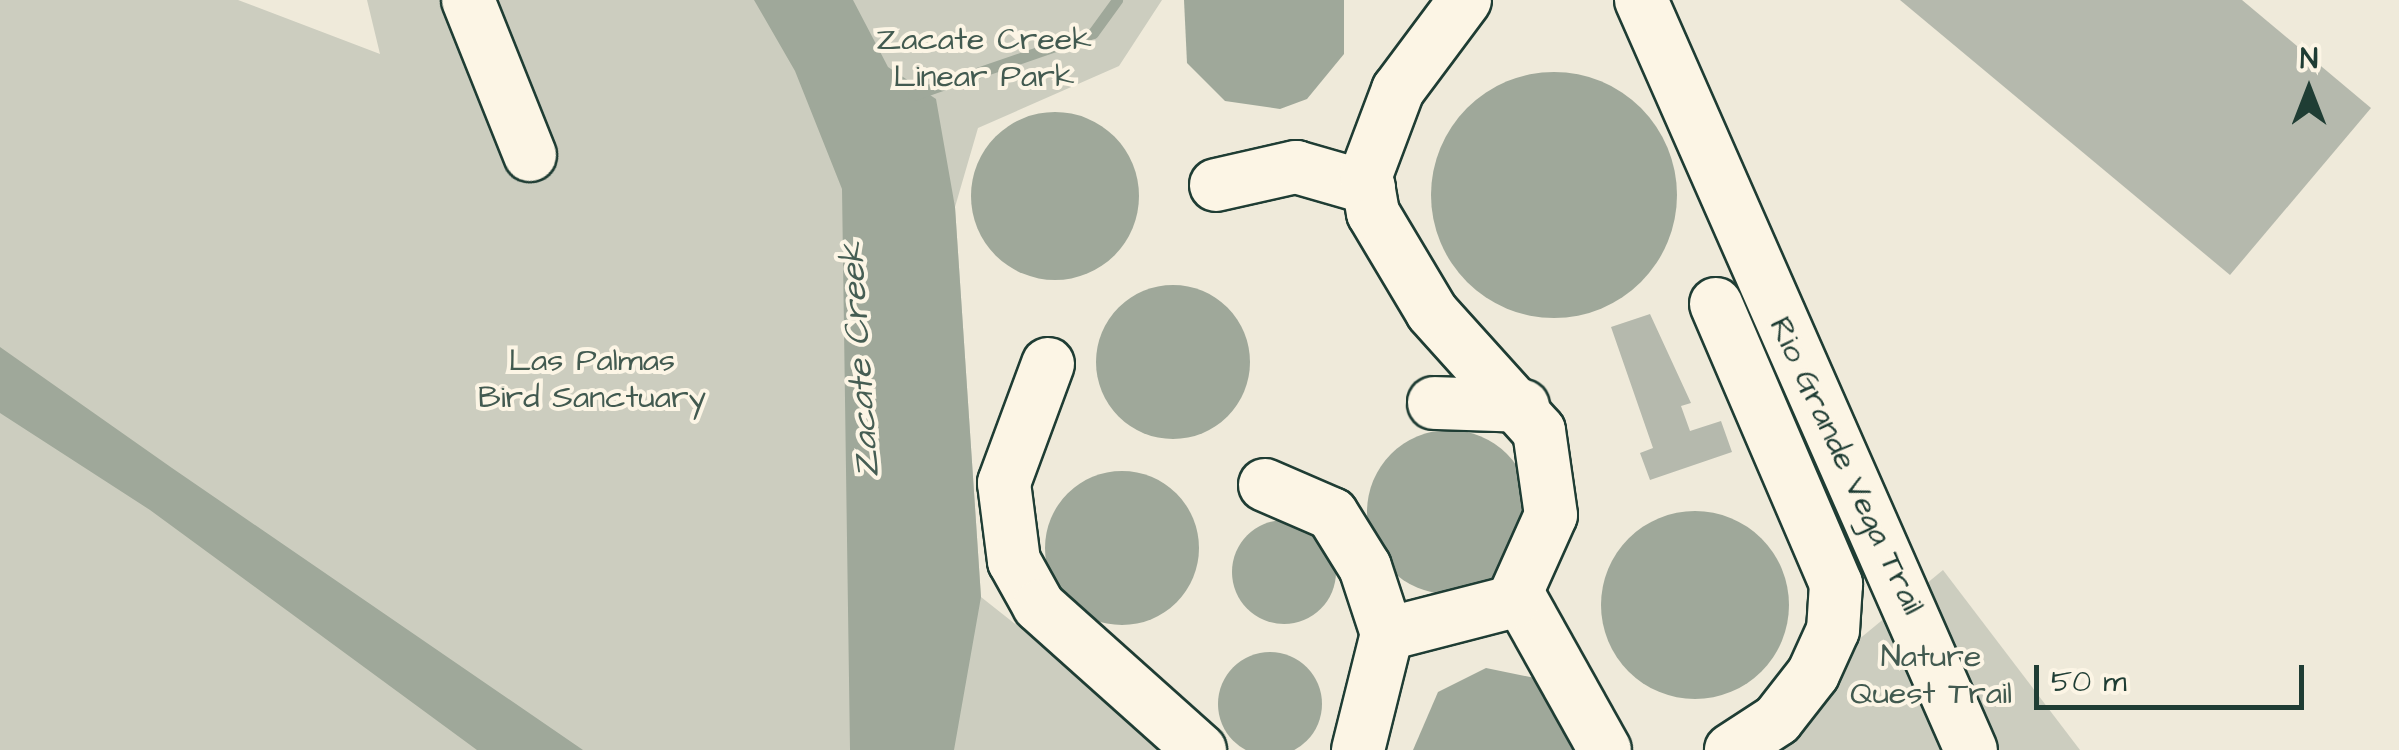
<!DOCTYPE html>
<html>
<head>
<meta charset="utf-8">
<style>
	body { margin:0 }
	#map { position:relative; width:2399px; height:750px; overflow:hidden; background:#efeada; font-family:"Architects Daughter",sans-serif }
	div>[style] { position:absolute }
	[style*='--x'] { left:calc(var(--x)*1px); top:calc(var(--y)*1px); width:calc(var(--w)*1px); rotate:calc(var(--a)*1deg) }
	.green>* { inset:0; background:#cccdbf }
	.water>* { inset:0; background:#9fa89a }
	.round { border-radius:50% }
	.stream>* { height:11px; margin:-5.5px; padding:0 5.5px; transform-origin:5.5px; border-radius:5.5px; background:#9fa89a }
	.building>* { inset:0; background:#b5b9ad }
	.roads { filter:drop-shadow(2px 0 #1f3d34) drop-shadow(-2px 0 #1f3d34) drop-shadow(0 2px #1f3d34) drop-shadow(0 -2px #1f3d34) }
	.minor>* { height:52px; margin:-26px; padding:0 26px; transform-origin:26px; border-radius:26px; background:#fcf5e5 }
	span { translate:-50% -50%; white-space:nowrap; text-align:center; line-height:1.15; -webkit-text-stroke:8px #fcf5e5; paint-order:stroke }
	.park-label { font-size:32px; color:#425a50 }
	.street-label { font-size:32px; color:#1f3d34 }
	.water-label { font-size:35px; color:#455d53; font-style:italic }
	.north { position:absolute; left:2259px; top:40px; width:100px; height:100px; -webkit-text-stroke:8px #fcf5e5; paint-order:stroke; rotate:0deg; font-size:28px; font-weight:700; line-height:40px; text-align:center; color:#1f3d34 }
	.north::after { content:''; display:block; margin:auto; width:35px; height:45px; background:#1f3d34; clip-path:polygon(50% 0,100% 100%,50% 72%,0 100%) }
	.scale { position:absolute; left:2034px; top:665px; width:270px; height:45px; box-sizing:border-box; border:5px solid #1f3d34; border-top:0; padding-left:12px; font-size:30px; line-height:35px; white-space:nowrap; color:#1f3d34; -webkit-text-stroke:8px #fcf5e5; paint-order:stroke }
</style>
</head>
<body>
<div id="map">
	<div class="green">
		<div style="clip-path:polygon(0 0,238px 0,380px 54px,367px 0,1162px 0,1119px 66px,978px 128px,955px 207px,981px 597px,1175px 750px,0 750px)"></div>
		<div style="clip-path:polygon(1943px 570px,2080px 750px,1755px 750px,1852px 645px)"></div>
	</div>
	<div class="water">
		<div style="clip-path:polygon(754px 0,853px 0,888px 67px,936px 99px,955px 207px,981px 597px,954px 750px,850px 750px,842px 189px,795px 71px)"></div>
		<div style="clip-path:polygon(1184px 0,1344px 0,1344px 54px,1307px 99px,1280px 109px,1225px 101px,1187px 63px)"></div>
		<div class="round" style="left:1431px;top:72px;width:246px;height:246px"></div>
		<div class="round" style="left:971px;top:112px;width:168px;height:168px"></div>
		<div class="round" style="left:1096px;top:285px;width:154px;height:154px"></div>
		<div style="clip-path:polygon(0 347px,172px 468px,583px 750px,477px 750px,150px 510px,0 413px)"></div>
		<div class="round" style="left:1367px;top:430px;width:164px;height:164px"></div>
		<div class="round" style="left:1045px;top:471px;width:154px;height:154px"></div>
		<div class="round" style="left:1601px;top:511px;width:188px;height:188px"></div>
		<div class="round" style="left:1232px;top:520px;width:104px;height:104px"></div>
		<div class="round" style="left:1218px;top:652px;width:104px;height:104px"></div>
		<div style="clip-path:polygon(1486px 668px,1540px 679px,1581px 750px,1413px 750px,1438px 692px)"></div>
	</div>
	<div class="stream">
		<div style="--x:913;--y:95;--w:190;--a:-19"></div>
		<div style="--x:1093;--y:33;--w:41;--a:-54"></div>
	</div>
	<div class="building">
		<div style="clip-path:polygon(1900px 0,2242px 0,2371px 108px,2230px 275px)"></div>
		<div style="clip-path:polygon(1650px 314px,1691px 403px,1681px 406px,1690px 431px,1721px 421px,1732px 452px,1650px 480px,1640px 453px,1653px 448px,1611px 327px)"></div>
	</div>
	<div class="roads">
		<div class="minor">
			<div style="--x:468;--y:0;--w:167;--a:68.2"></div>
			<div style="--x:1641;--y:0;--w:819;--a:66.25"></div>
			<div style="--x:1216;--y:185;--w:82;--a:-12.7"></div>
			<div style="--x:1296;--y:167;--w:76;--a:16"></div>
			<div style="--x:1716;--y:304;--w:305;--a:66.8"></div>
			<div style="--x:1836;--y:584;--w:46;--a:93.7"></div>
			<div style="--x:1833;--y:630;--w:48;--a:114.4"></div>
			<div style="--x:1813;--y:674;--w:58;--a:128"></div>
			<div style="--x:1777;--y:720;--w:55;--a:146.9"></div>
			<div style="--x:1048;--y:364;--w:127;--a:110.3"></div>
			<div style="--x:1004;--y:483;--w:79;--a:82.7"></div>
			<div style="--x:1014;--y:561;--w:51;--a:60.9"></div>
			<div style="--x:1039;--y:606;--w:216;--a:41.8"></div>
			<div style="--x:1434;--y:403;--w:89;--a:1.9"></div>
			<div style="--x:1265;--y:485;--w:73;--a:23.4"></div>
			<div style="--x:1332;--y:514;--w:62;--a:58.1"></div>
			<div style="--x:1365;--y:567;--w:71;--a:71.8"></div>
			<div style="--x:1519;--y:596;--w:176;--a:60.8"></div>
			<div style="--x:1358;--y:750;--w:120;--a:-76"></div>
			<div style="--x:1387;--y:634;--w:129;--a:-14.4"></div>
			<div style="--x:1512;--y:602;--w:95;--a:-65.9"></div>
			<div style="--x:1551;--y:515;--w:85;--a:-98.1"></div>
			<div style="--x:1539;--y:431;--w:160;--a:-132"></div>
			<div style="--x:1432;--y:312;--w:115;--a:-120.8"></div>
			<div style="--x:1373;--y:213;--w:39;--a:-100"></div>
			<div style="--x:1366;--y:175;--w:91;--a:-69.4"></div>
			<div style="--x:1398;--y:90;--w:112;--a:-53.3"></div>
		</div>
	</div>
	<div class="park-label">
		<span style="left:984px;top:59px">Zacate Creek<br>Linear Park</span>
		<span style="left:592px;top:380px">Las Palmas<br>Bird Sanctuary</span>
		<span style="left:1931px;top:676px">Nature<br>Quest Trail</span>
	</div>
	<div class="street-label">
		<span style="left:1846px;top:466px;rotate:65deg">Rio Grande Vega Trail</span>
	</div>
	<div class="water-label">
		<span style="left:860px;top:360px;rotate:-94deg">Zacate Creek</span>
	</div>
	<div class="north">N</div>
	<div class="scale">50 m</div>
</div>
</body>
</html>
